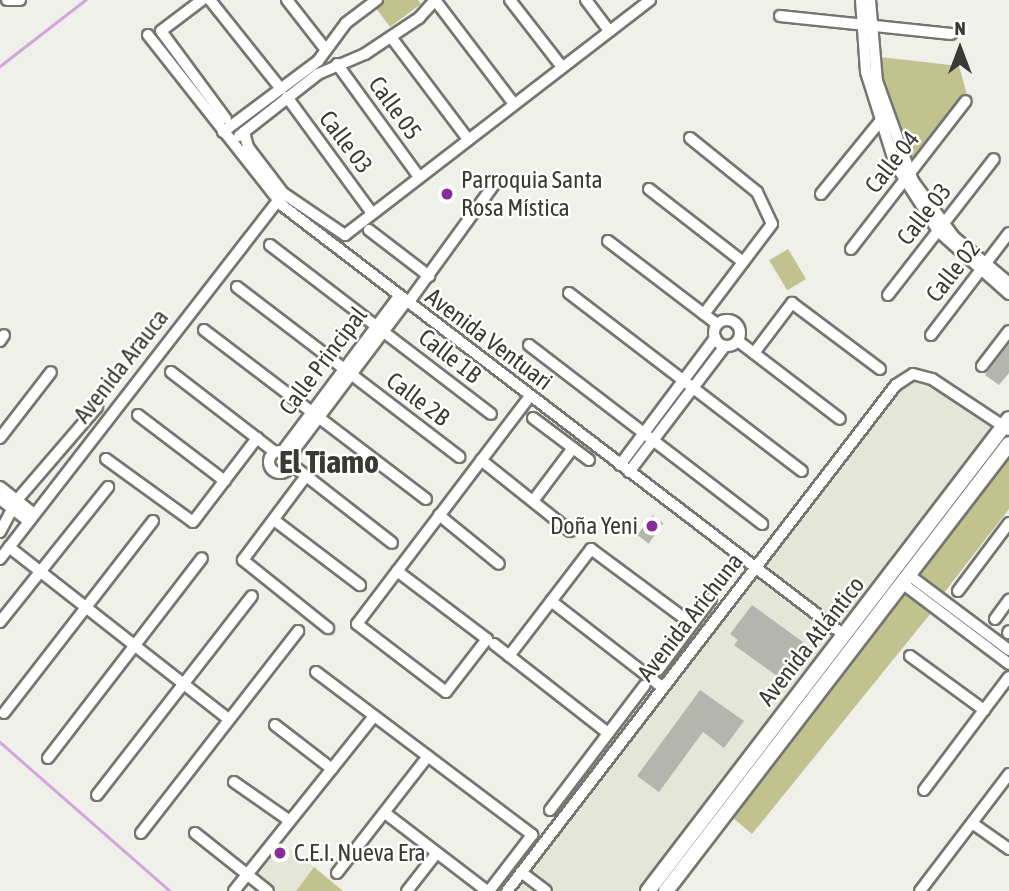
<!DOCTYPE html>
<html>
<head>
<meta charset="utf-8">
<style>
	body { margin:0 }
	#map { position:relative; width:1009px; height:891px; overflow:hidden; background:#f0f0ea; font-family:"Asap Condensed",sans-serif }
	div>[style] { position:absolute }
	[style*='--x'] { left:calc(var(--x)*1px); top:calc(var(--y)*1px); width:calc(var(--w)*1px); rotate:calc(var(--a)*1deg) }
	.built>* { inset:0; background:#e4e6d8 }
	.green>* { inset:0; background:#c1c38f; transform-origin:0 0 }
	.stream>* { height:2.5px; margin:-1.25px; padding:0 1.25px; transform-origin:1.25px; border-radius:1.25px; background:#d3a7dc }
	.building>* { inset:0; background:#b5b5af; transform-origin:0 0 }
	.roads { filter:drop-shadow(2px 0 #767671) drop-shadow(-2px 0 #767671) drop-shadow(0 2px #767671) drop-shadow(0 -2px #767671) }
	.minor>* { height:10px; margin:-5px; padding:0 5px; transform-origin:5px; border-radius:5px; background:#fff }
	.minor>.ring { margin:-5px; padding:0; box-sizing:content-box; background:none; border:10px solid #fff; border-radius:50% }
	.secondary>* { height:14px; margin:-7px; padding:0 7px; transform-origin:7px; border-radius:7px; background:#fff }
	.dots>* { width:19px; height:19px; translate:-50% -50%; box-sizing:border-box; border:4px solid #fffffe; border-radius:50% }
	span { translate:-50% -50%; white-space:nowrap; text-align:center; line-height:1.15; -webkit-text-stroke:5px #fffffe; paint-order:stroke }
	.street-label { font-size:24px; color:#393a37 }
	.poi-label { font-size:24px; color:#393a37 }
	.left { translate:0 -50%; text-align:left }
	.right { translate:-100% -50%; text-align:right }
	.district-label { font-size:32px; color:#393a37; font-weight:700 }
	.north { position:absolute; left:925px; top:14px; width:70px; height:70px; -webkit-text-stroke:5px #fffffe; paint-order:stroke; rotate:0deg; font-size:19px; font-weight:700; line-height:28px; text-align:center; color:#393a37 }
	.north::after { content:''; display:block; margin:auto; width:24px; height:32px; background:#393a37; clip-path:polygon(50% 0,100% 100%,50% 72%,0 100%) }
</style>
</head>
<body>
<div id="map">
	<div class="built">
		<div style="clip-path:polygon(918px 374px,1004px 426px,648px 891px,507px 891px,888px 392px)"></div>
		<div style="clip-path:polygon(276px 838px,314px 867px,296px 891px,268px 891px,247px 875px)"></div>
	</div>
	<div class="green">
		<div style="clip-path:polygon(384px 0,418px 0,421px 4px,390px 27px,375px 7px)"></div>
		<div style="clip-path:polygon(872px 56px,959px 66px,968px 98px,909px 173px)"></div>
		<div style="left:788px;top:249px;width:35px;height:22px;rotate:59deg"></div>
		<div style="clip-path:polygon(1009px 444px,1009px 509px,940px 598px,1009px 650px,1009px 664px,935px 608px,752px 834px,727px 813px)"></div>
		<div style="clip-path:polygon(314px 867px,343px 891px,296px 891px)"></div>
	</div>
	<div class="stream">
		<div style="--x:0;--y:66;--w:108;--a:-37.8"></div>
		<div style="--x:0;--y:742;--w:226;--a:41.2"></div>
	</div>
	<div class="building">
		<div style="clip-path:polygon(1009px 344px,1009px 373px,999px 385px,985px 375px)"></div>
		<div style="left:652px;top:515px;width:14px;height:25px;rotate:36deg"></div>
		<div style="clip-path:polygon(752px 605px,803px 642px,777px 676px,734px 645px,738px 640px,730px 634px)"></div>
		<div style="clip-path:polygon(700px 690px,744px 721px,724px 748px,703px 732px,659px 792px,637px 776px)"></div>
	</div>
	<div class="roads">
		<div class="minor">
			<div style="--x:7;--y:0;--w:13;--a:0"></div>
			<div style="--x:202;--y:0;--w:51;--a:142.9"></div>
			<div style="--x:161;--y:31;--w:109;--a:53.5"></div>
			<div style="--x:210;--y:0;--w:114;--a:51.4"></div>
			<div style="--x:287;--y:0;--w:63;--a:52"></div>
			<div style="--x:435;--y:0;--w:131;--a:52.8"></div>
			<div style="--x:510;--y:0;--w:85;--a:52.2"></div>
			<div style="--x:586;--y:0;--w:39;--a:53"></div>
			<div style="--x:861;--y:0;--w:72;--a:86"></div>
			<div style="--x:866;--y:72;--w:96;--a:72.5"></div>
			<div style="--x:895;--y:164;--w:80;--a:57.3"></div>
			<div style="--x:938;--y:231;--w:95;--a:41.6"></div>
			<div style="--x:870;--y:0;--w:81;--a:85.1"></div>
			<div style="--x:877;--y:81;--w:106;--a:70.2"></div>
			<div style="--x:913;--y:181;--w:69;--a:53.8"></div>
			<div style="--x:954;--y:237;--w:72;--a:39.9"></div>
			<div style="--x:780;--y:16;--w:172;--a:6"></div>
			<div style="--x:148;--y:35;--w:218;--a:51.7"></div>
			<div style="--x:283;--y:206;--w:706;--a:37.41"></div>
			<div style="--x:391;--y:37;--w:128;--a:53"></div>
			<div style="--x:337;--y:64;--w:140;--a:54"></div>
			<div style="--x:287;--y:97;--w:144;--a:53.8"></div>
			<div style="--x:223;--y:132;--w:119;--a:-36.8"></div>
			<div style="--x:318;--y:61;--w:47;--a:-53.6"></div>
			<div style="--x:346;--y:23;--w:39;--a:-37"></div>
			<div style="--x:244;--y:132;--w:16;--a:75"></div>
			<div style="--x:248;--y:147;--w:58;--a:52.7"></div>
			<div style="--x:283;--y:193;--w:75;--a:34.1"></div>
			<div style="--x:345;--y:235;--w:385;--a:-37.6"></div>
			<div style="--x:239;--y:136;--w:100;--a:-38.1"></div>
			<div style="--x:318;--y:74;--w:51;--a:-23.1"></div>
			<div style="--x:365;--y:54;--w:65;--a:-33.7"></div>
			<div style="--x:419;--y:18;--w:24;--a:-48"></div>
			<div style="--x:690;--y:138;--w:86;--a:38.9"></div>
			<div style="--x:757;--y:192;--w:35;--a:65"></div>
			<div style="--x:772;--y:224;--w:113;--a:127.1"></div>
			<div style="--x:649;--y:189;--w:119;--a:37.8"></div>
			<div style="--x:821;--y:194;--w:97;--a:-50.9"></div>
			<div style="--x:369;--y:230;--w:76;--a:37.5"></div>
			<div style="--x:608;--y:241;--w:137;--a:37.3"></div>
			<div style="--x:270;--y:245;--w:278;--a:37.4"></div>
			<div style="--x:851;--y:249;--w:187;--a:-52.2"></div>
			<div style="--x:237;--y:287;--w:280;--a:37.4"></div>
			<div style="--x:569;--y:293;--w:293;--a:37.4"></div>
			<div style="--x:888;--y:295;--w:172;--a:-52.1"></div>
			<div style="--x:408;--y:303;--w:150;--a:-54"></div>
			<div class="ring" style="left:714px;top:320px;width:16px;height:16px"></div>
			<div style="--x:204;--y:330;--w:279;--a:37.3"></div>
			<div style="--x:931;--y:335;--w:128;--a:-52.6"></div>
			<div style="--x:0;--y:341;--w:7;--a:-56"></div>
			<div style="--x:738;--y:341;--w:128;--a:37.4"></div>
			<div style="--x:529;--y:345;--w:294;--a:37.5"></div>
			<div style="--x:754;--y:353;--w:63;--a:-52.8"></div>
			<div style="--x:792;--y:303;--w:110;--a:36.9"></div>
			<div style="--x:982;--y:366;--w:44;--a:-52.4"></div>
			<div style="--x:171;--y:372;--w:131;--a:37.6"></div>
			<div style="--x:138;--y:415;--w:109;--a:37.2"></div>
			<div style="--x:533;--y:418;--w:70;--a:36.9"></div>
			<div style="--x:0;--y:438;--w:83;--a:-52.3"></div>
			<div class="ring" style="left:269px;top:451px;width:12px;height:12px"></div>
			<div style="--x:282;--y:452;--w:195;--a:-53.1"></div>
			<div style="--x:289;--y:457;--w:194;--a:-53"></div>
			<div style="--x:106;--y:459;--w:107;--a:35.9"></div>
			<div style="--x:193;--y:522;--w:106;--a:-52.7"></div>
			<div style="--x:481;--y:460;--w:114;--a:38.6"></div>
			<div style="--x:291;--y:464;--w:128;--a:38"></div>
			<div style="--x:620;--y:465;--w:159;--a:-53.2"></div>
			<div style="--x:629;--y:472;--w:158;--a:-52.7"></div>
			<div style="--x:306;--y:476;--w:105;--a:126.9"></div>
			<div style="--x:243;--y:560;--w:109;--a:38.7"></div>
			<div style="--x:0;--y:487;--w:43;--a:38.5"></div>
			<div style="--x:0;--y:499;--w:36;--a:38"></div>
			<div style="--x:533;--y:501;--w:66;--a:-53"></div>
			<div style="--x:439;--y:515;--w:77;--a:39.2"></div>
			<div style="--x:274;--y:520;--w:108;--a:37.1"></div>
			<div style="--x:0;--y:532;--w:36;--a:-62"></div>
			<div style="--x:17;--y:500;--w:123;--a:-49.3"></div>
			<div style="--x:9;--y:547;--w:278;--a:38.1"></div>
			<div style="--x:0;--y:559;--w:453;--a:-52.2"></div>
			<div style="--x:397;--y:571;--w:113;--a:37.1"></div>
			<div style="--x:487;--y:639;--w:67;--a:127.7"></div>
			<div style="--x:446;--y:692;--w:112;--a:-142.6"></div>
			<div style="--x:357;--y:624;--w:286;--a:-52.8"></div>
			<div style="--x:909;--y:575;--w:125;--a:36.9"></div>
			<div style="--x:902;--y:583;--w:134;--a:37.1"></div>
			<div style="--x:958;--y:591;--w:85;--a:-53.1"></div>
			<div style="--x:551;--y:601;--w:140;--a:37.8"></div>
			<div style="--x:995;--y:619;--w:24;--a:-54"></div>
			<div style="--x:0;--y:622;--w:173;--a:-51.3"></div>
			<div style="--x:1008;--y:633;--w:2;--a:-63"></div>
			<div style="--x:494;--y:644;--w:145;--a:38"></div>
			<div style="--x:509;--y:656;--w:135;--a:-52.5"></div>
			<div style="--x:591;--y:549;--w:126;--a:36.6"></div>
			<div style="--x:910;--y:656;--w:92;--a:36.1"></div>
			<div style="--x:984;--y:710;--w:41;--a:-52.9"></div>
			<div style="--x:658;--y:670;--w:89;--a:-53.3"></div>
			<div style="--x:316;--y:672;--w:271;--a:37"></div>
			<div style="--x:532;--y:835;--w:71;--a:127.5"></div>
			<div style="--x:4;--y:713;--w:243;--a:-52.2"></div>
			<div style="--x:275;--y:725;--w:72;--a:37.7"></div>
			<div style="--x:48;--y:758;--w:252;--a:-52.4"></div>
			<div style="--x:234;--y:782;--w:68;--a:34.9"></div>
			<div style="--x:924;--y:790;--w:100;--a:-53.1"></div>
			<div style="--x:97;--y:795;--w:252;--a:-52.1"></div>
			<div style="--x:550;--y:810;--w:156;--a:-52.8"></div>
			<div style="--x:385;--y:813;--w:128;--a:37.4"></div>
			<div style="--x:972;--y:823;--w:45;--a:35.1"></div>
			<div style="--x:141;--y:833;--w:256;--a:-52.1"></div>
			<div style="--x:195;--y:833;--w:93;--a:38.5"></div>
			<div style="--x:521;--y:872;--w:31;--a:37"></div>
			<div style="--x:337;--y:873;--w:148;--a:-52.1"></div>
			<div style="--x:234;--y:891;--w:224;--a:-51.3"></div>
			<div style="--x:407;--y:891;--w:47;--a:-51.9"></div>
			<div style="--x:507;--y:891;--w:638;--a:-52.45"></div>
			<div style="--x:896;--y:385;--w:20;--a:-33"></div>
			<div style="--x:913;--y:374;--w:20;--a:15"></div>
			<div style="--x:932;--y:379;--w:92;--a:33.5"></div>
			<div style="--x:920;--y:891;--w:147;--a:-52.7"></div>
		</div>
		<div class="secondary">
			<div style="--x:648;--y:891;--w:594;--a:-52.59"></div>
			<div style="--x:666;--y:891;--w:563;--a:-52.5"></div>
		</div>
	</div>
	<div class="dots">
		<div style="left:447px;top:194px;background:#872c98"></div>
		<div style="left:652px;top:526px;background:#872c98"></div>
		<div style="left:280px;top:853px;background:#872c98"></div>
	</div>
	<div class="street-label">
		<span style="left:395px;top:108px;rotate:54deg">Calle 05</span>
		<span style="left:346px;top:142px;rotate:53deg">Calle 03</span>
		<span style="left:892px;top:162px;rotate:-52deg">Calle 04</span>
		<span style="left:924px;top:214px;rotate:-52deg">Calle 03</span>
		<span style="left:953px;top:271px;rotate:-52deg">Calle 02</span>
		<span style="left:489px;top:339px;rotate:37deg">Avenida Ventuari</span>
		<span style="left:450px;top:356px;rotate:38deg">Calle 1B</span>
		<span style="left:323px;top:361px;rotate:-53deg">Calle Principal</span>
		<span style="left:121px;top:366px;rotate:-52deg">Avenida Arauca</span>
		<span style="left:418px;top:399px;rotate:37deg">Calle 2B</span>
		<span style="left:690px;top:617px;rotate:-52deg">Avenida Arichuna</span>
		<span style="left:811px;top:641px;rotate:-52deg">Avenida Atlántico</span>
	</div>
	<div class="poi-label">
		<span class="left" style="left:461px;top:194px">Parroquia Santa<br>Rosa Mística</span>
		<span class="right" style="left:638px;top:526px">Doña Yeni</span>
		<span class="left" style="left:294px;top:853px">C.E.I. Nueva Era</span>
	</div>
	<div class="district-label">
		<span style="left:329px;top:462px">El Tiamo</span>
	</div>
	<div class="north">N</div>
</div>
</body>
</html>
